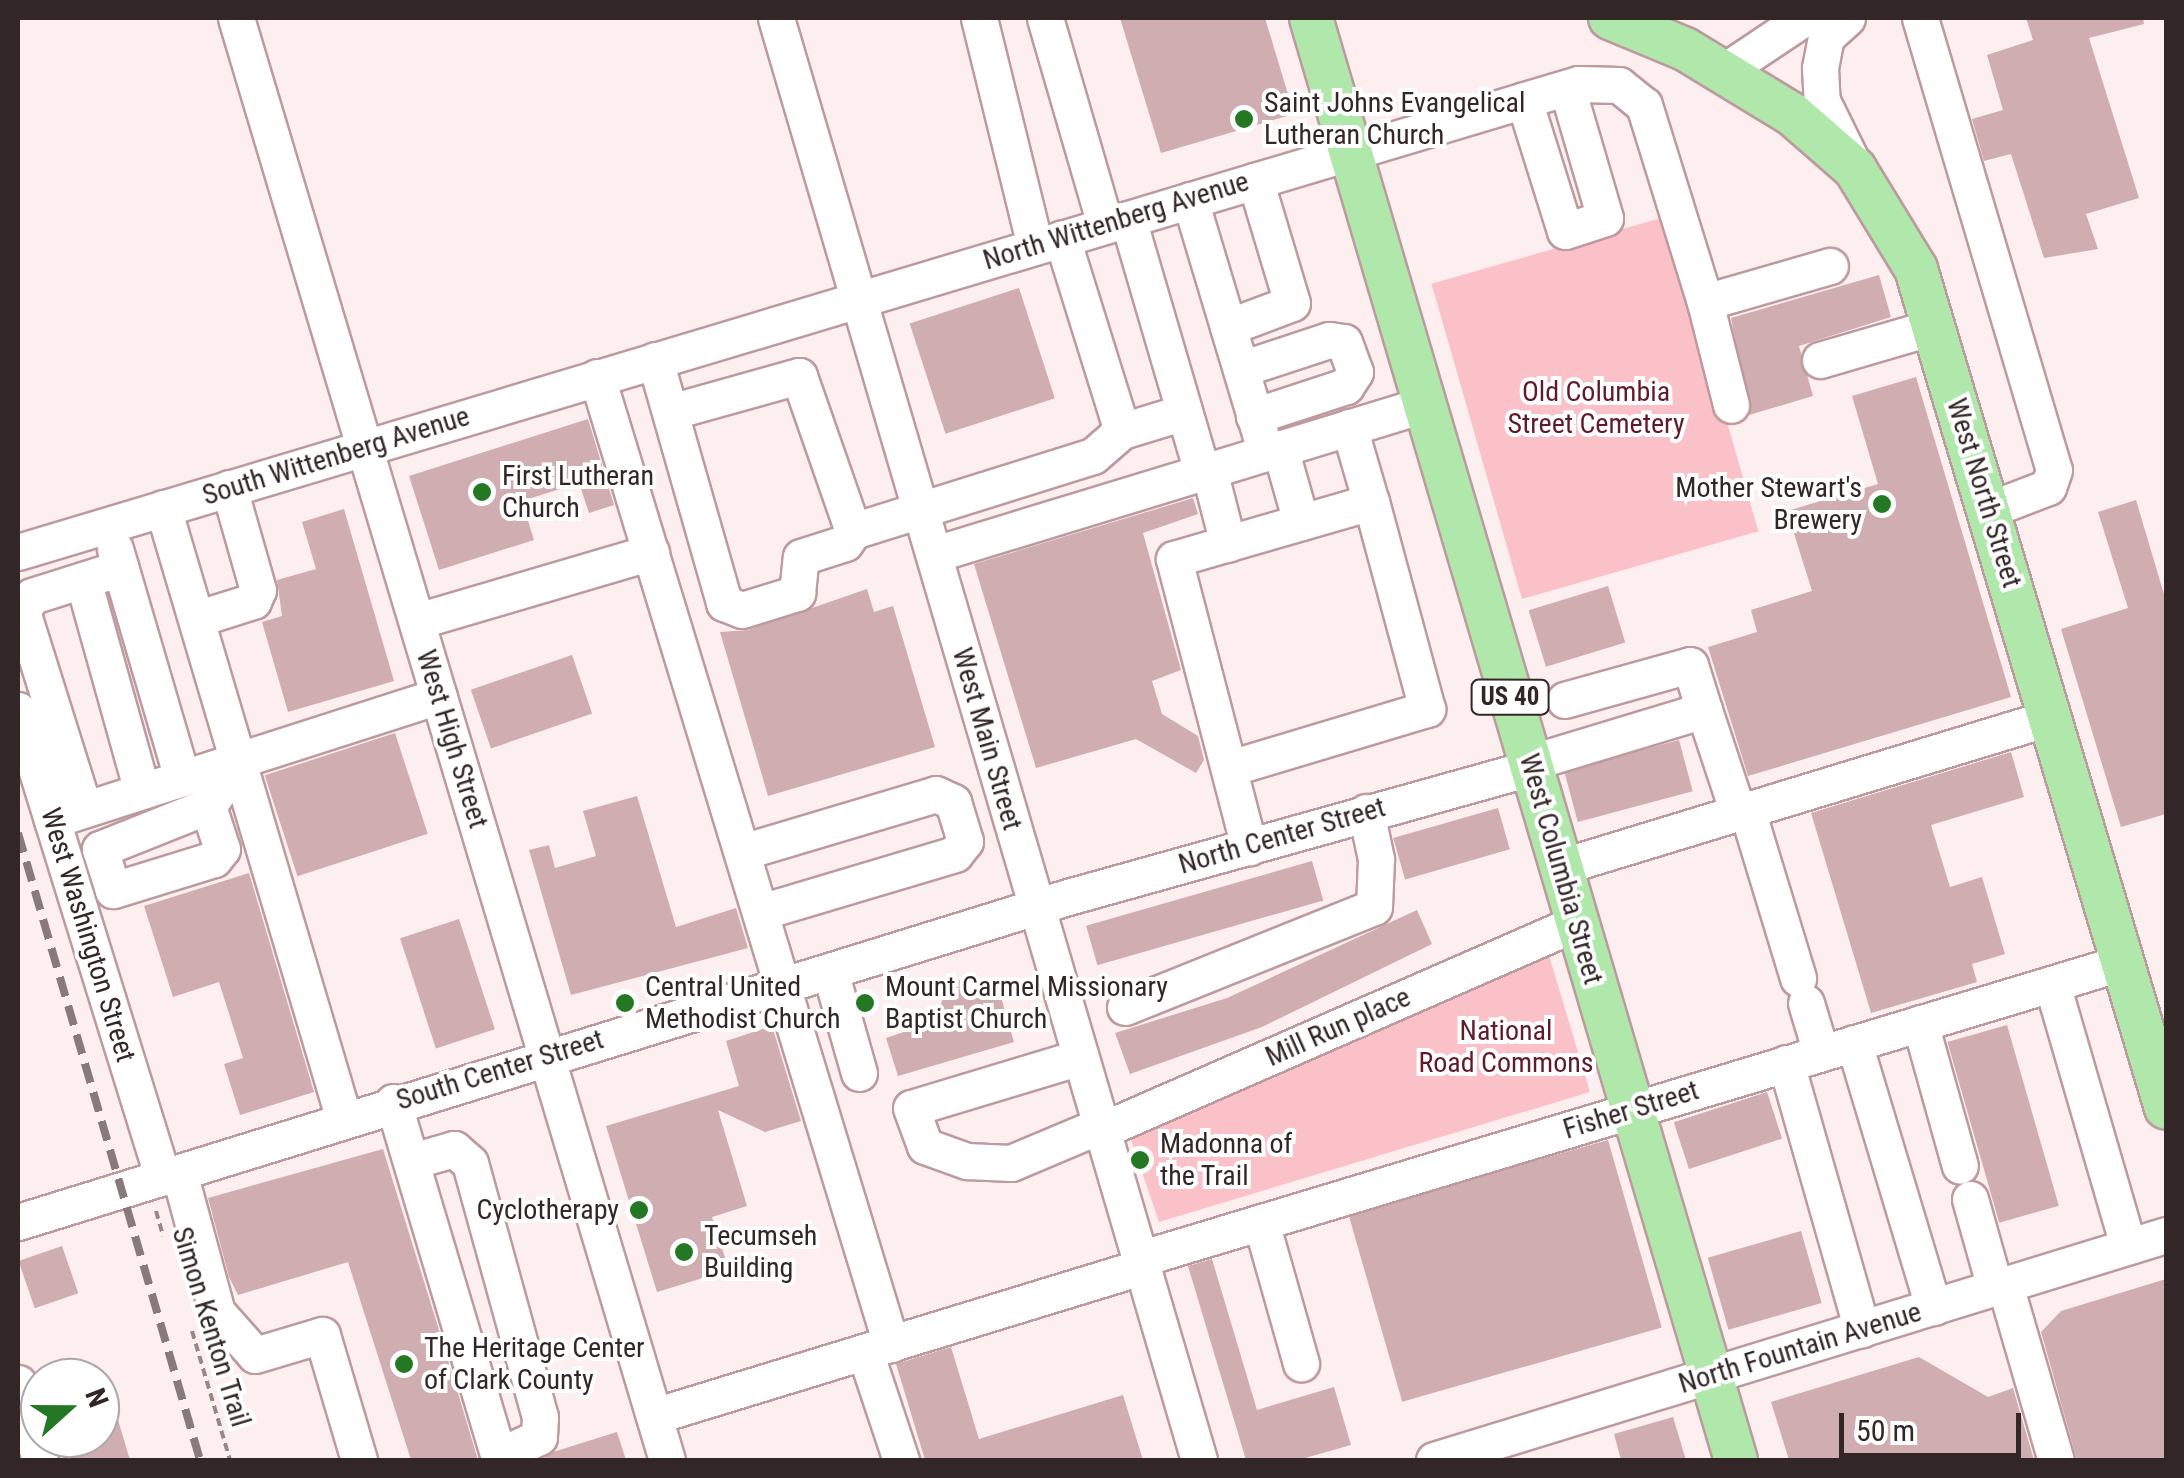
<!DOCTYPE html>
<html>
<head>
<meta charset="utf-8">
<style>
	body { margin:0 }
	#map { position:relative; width:2184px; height:1478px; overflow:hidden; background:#fdeef0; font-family:"Roboto Condensed",sans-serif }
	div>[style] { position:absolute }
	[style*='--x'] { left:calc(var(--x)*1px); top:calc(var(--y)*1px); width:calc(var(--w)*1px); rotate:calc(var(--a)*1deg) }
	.green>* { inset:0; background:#fac2c8; transform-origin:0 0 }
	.building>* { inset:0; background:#cfadb0; transform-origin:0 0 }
	.path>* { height:4px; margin-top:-2px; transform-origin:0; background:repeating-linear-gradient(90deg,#968889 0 8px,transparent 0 13px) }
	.roads { filter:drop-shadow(2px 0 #bc9a9e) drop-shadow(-2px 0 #bc9a9e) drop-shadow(0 2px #bc9a9e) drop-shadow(0 -2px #bc9a9e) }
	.minor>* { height:35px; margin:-17.5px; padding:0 17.5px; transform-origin:17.5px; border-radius:17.5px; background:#fff }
	.major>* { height:42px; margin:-21px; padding:0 21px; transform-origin:21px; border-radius:21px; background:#b0e8ac }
	.rail>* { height:8px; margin-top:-4px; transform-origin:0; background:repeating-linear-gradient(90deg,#887a7b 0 20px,transparent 0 30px) }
	.dots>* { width:28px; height:28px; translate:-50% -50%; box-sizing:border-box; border:5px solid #fff; border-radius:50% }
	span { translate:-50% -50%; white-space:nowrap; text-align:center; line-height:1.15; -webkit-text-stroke:8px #fff; paint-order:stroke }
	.shield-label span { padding:2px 8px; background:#fff; border:2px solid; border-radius:8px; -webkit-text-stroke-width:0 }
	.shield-label { font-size:25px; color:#332627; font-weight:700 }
	.poi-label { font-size:28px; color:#332627 }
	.left { translate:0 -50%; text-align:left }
	.right { translate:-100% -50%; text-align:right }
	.street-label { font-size:28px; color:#332627 }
	.park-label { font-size:28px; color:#601a2a }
	.frame { position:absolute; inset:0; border:20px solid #332627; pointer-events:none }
	.north { position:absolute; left:20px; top:1358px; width:100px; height:100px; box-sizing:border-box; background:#fff; border:2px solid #ada8a9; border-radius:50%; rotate:69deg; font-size:28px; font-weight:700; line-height:40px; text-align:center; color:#332627 }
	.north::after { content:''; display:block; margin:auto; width:35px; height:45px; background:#257823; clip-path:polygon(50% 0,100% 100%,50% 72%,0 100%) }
	.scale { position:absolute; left:1839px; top:1413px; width:182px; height:45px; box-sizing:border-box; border:5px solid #332627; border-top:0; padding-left:12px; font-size:30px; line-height:35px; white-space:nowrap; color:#332627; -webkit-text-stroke:8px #fff; paint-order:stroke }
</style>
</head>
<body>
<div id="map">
	<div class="green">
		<div style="left:1668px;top:216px;width:328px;height:246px;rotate:74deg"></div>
		<div style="clip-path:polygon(1549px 955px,1590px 1092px,1159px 1222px,1130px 1137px)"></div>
	</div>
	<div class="building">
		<div style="clip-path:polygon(1120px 18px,1265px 18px,1294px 114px,1161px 153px)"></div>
		<div style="clip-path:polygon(2026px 18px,2143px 18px,2144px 24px,2089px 38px,2139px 198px,2086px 214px,2098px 249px,2044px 258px,2011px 154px,1984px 161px,1972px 119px,2003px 110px,1987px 55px,2033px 40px)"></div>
		<div style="clip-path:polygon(1879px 275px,1891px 317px,1799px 346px,1813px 396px,1749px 415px,1731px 318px)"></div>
		<div style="left:1019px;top:288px;width:116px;height:115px;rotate:72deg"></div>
		<div style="clip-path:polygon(1916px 377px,2011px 697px,1748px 776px,1708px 647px,1757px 632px,1751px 610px,1812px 591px,1787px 511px,1878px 484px,1852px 396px)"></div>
		<div style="clip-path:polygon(588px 419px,614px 505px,589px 513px,579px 483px,522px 501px,534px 540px,439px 570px,409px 476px)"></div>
		<div style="clip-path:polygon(1193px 498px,1198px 514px,1143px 533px,1181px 670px,1152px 681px,1162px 714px,1198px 736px,1204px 760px,1196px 773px,1136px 739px,1036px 768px,974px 564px)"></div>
		<div style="clip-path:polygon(2136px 500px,2166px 601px,2166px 814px,2121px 827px,2061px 629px,2128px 608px,2098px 512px)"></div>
		<div style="clip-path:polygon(344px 509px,394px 681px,288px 712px,262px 622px,282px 616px,277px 580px,316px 569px,302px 522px)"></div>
		<div style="left:1608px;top:586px;width:59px;height:83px;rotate:73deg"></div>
		<div style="clip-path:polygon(867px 589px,874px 612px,893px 606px,935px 747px,768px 796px,720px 632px,748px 630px)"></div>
		<div style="left:572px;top:655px;width:62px;height:107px;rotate:71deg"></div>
		<div style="left:395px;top:733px;width:106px;height:137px;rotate:72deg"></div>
		<div style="left:1679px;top:740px;width:53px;height:119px;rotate:75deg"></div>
		<div style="clip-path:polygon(2011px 752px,2024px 797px,1931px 825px,1950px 887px,1982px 877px,2005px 954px,1972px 964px,1977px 982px,1871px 1013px,1811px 813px)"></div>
		<div style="clip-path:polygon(637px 796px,676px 927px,736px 908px,748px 948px,571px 995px,529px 850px,549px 845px,555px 868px,596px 856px,583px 811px)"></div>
		<div style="left:1498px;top:808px;width:43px;height:109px;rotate:74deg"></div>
		<div style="left:1312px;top:861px;width:41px;height:235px;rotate:74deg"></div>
		<div style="clip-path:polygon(249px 873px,314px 1092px,240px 1115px,224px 1064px,243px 1058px,219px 982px,173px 997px,144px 906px)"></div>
		<div style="clip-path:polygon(1417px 910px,1432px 944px,1262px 1027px,1130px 1074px,1115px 1033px,1227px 998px)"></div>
		<div style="left:459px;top:919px;width:116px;height:62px;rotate:72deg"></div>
		<div style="clip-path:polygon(971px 977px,1001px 997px,1014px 1042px,898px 1076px,886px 1038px,936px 1021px,947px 984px)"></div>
		<div style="left:2007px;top:1025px;width:188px;height:62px;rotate:74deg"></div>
		<div style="clip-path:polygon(772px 1026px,801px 1121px,765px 1132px,718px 1110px,747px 1206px,712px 1217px,729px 1270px,657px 1292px,606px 1126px,739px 1086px,726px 1041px)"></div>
		<div style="left:1767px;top:1092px;width:49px;height:98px;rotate:72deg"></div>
		<div style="left:1608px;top:1140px;width:195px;height:270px;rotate:74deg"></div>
		<div style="clip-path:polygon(383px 1149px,443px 1343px,478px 1460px,411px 1460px,348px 1262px,238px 1295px,229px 1277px,208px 1198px)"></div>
		<div style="left:1801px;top:1231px;width:75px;height:97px;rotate:74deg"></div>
		<div style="left:62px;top:1246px;width:50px;height:46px;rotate:71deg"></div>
		<div style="clip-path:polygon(1212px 1259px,1257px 1410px,1334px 1387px,1351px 1445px,1298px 1460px,1246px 1460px,1188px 1266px)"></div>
		<div style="clip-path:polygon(2166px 1279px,2166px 1460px,2077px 1460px,2041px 1332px,2061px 1311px)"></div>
		<div style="clip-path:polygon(951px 1347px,979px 1439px,1123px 1395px,1143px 1460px,925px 1460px,896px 1364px)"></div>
		<div style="clip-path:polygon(1919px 1357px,1988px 1397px,2013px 1388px,2034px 1460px,1789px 1460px,1771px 1402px)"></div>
		<div style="clip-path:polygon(100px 1376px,105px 1376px,130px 1460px,74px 1460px,68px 1438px,100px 1438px)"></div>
		<div style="clip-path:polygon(1673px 1417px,1686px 1460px,1621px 1460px,1614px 1434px)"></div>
		<div style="clip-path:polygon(617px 1432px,626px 1460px,541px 1460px,553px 1452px)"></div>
	</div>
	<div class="path">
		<div style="--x:156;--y:1211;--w:26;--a:74"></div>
		<div style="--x:192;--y:1331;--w:134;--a:73.6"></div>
	</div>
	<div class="roads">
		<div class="minor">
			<div style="--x:236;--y:18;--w:1505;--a:73.36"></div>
			<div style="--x:776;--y:18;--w:1503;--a:73.65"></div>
			<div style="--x:979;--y:18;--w:235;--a:76.2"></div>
			<div style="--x:1045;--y:18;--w:216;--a:73.8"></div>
			<div style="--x:1847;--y:18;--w:28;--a:138"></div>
			<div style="--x:1826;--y:37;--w:32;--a:101"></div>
			<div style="--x:1820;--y:68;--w:33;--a:87"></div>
			<div style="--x:1822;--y:101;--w:70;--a:63.8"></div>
			<div style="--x:1920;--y:18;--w:471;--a:73.5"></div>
			<div style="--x:2054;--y:470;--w:18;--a:109"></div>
			<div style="--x:2048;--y:487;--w:64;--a:159"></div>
			<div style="--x:1723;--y:72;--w:97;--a:-33.7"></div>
			<div style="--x:1524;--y:100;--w:137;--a:72.6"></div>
			<div style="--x:1565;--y:231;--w:42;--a:-18"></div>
			<div style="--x:1605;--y:218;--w:135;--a:-106.3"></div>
			<div style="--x:1190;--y:200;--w:264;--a:73.3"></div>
			<div style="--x:1128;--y:219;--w:264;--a:73.7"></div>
			<div style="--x:1705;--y:302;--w:106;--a:75.8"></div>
			<div style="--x:1228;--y:327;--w:68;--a:-20.6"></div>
			<div style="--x:1292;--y:303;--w:128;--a:-106.7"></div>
			<div style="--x:655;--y:360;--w:253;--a:74.1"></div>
			<div style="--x:724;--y:603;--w:19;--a:21"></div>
			<div style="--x:742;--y:610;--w:58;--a:-17.2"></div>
			<div style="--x:797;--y:593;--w:36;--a:-84"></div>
			<div style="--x:801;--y:557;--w:46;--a:-17.7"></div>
			<div style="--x:845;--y:543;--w:14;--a:-56"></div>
			<div style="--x:853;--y:531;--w:251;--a:-17.4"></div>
			<div style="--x:1093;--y:456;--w:38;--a:-41"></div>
			<div style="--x:1122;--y:431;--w:202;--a:-107.3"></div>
			<div style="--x:1820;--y:360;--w:118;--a:-16.3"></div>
			<div style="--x:1241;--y:369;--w:93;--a:-18.2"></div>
			<div style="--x:1329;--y:340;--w:15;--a:8"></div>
			<div style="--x:1344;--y:342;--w:32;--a:70"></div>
			<div style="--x:1355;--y:372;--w:17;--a:123"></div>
			<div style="--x:1346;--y:386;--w:97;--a:161.9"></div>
			<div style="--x:597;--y:377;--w:1011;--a:73.09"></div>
			<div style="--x:670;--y:412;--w:134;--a:-15.6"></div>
			<div style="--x:799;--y:376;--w:164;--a:70.8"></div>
			<div style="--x:1349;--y:427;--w:78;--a:73.7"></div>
			<div style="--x:1122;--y:431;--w:65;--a:-17"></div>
			<div style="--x:1280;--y:448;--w:77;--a:74.2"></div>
			<div style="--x:1209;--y:470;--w:76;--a:75.6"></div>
			<div style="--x:163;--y:508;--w:634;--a:73.51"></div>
			<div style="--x:115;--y:549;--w:239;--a:73.7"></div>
			<div style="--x:18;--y:552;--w:1629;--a:-16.7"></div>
			<div style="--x:1578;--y:84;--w:41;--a:1.4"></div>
			<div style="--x:1619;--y:85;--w:32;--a:39"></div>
			<div style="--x:1644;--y:105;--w:206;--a:72.8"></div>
			<div style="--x:1705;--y:302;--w:130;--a:-16.1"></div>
			<div style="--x:935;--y:554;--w:510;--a:-16.98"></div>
			<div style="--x:83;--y:580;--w:219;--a:74.4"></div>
			<div style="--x:199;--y:618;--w:57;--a:-17.5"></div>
			<div style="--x:253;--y:601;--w:12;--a:-66"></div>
			<div style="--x:258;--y:590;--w:106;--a:-105.9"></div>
			<div style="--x:417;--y:621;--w:244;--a:-16.4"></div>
			<div style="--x:18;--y:710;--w:472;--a:72.8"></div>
			<div style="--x:1704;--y:710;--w:108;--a:71.7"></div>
			<div style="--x:1529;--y:763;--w:183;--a:-16.8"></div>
			<div style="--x:1704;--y:710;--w:47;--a:-107.3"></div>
			<div style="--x:1690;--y:665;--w:130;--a:164.4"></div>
			<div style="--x:1230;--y:768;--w:206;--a:-16.7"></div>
			<div style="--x:1427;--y:709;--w:214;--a:-105.1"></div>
			<div style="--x:1371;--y:502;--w:205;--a:163.9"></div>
			<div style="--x:1174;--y:559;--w:298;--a:75.4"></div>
			<div style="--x:208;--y:806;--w:45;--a:72"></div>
			<div style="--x:222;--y:849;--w:13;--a:129"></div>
			<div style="--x:214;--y:859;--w:106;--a:162.9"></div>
			<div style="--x:113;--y:890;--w:43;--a:-107.6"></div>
			<div style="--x:100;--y:849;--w:116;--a:-21.7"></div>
			<div style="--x:208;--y:806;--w:22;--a:-54"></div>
			<div style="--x:221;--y:788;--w:21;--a:-104"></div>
			<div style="--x:84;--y:809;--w:207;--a:-107.4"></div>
			<div style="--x:22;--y:611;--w:18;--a:-56"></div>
			<div style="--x:32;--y:596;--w:93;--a:-17.5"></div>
			<div style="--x:1747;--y:810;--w:176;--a:73.1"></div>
			<div style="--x:52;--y:820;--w:406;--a:-17.8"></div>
			<div style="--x:742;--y:852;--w:202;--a:-16.6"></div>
			<div style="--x:936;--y:794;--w:19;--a:25"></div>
			<div style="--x:953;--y:802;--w:41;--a:72.9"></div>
			<div style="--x:965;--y:841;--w:16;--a:128"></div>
			<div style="--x:955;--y:854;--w:203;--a:163.4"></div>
			<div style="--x:1560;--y:867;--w:514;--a:-16.96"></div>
			<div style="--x:830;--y:971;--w:106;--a:74.1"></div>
			<div style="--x:2052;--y:984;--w:273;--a:73.8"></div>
			<div style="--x:1806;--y:1003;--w:52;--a:73.3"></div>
			<div style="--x:1125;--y:1007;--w:268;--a:-21.9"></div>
			<div style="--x:1374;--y:907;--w:48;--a:-87.6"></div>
			<div style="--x:1376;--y:859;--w:48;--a:-102"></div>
			<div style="--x:1920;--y:1023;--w:148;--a:74.4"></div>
			<div style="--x:1854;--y:1043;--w:276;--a:73.3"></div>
			<div style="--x:1077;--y:1058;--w:173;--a:163.2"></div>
			<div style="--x:911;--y:1108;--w:40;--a:69.8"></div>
			<div style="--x:925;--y:1146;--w:45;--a:19.7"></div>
			<div style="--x:967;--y:1161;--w:44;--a:2.6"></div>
			<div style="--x:1011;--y:1163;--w:95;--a:-22.8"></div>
			<div style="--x:1786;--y:1063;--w:277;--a:74.1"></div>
			<div style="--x:393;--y:1102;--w:374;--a:73.4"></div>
			<div style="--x:1100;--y:1131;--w:519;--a:-23.6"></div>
			<div style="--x:412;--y:1161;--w:44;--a:-15.9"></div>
			<div style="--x:454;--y:1149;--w:21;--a:41"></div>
			<div style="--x:470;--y:1163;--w:263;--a:74.6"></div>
			<div style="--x:540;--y:1417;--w:20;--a:93"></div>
			<div style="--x:539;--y:1437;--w:44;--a:154.6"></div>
			<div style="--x:180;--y:1176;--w:141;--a:74.8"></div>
			<div style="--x:217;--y:1312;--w:57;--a:48.5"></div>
			<div style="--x:255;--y:1355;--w:70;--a:-16.6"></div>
			<div style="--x:322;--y:1335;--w:130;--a:73.5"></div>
			<div style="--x:1970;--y:1199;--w:92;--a:74.3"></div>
			<div style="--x:18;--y:1222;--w:1099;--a:-17.2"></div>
			<div style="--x:1068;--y:897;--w:481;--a:-15.6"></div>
			<div style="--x:1261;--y:1222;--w:147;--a:74.2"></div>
			<div style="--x:1139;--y:1259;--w:1029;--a:-16.78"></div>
			<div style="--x:2005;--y:1285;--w:182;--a:73.8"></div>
			<div style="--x:865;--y:1352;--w:114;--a:71.6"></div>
			<div style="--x:18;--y:1383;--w:80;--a:74.1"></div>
			<div style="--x:654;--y:1416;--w:509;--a:-17.01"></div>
			<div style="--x:1434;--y:1460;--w:766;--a:-17.09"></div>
		</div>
		<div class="major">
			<div style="--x:1311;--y:18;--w:1503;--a:73.58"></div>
			<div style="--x:1610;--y:18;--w:81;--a:22.5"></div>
			<div style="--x:1685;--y:49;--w:125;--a:31.3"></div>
			<div style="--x:1792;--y:114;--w:84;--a:41.1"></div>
			<div style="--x:1855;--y:169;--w:117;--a:58.6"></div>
			<div style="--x:1916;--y:269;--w:875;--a:73.41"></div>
		</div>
	</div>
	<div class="rail">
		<div style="--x:18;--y:833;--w:653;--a:73.81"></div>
	</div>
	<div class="dots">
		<div style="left:1244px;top:119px;background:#257823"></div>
		<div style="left:482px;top:492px;background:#257823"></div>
		<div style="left:1882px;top:504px;background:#257823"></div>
		<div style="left:625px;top:1003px;background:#257823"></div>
		<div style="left:865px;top:1003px;background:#257823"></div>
		<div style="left:1140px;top:1160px;background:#257823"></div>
		<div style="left:639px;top:1210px;background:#257823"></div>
		<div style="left:684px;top:1252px;background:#257823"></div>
		<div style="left:404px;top:1364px;background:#257823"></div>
	</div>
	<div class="shield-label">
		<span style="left:1510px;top:697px">US 40</span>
	</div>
	<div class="poi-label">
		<span class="left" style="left:1264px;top:119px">Saint Johns Evangelical<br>Lutheran Church</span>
		<span class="left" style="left:502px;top:492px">First Lutheran<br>Church</span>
		<span class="right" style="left:1862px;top:504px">Mother Stewart's<br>Brewery</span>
		<span class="left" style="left:645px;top:1003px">Central United<br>Methodist Church</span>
		<span class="left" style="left:885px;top:1003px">Mount Carmel Missionary<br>Baptist Church</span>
		<span class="left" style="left:1160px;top:1160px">Madonna of<br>the Trail</span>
		<span class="right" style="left:619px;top:1210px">Cyclotherapy</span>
		<span class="left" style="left:704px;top:1252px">Tecumseh<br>Building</span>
		<span class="left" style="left:424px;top:1364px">The Heritage Center<br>of Clark County</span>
	</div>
	<div class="street-label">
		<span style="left:1116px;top:221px;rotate:-17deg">North Wittenberg Avenue</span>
		<span style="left:336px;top:456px;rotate:-17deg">South Wittenberg Avenue</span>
		<span style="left:1984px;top:493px;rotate:73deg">West North Street</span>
		<span style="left:452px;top:739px;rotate:73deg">West High Street</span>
		<span style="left:987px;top:739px;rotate:74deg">West Main Street</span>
		<span style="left:1282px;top:836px;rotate:-16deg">North Center Street</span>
		<span style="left:1561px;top:869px;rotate:74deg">West Columbia Street</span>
		<span style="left:88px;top:935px;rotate:73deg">West Washington Street</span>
		<span style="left:1338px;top:1027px;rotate:-24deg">Mill Run place</span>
		<span style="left:500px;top:1070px;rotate:-17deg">South Center Street</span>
		<span style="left:1631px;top:1110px;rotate:-17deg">Fisher Street</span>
		<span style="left:211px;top:1327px;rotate:73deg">Simon Kenton Trail</span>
		<span style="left:1800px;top:1348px;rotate:-17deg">North Fountain Avenue</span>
	</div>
	<div class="park-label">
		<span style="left:1596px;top:408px">Old Columbia<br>Street Cemetery</span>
		<span style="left:1506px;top:1047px">National<br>Road Commons</span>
	</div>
	<div class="frame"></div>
	<div class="north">N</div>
	<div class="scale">50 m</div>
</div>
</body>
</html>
